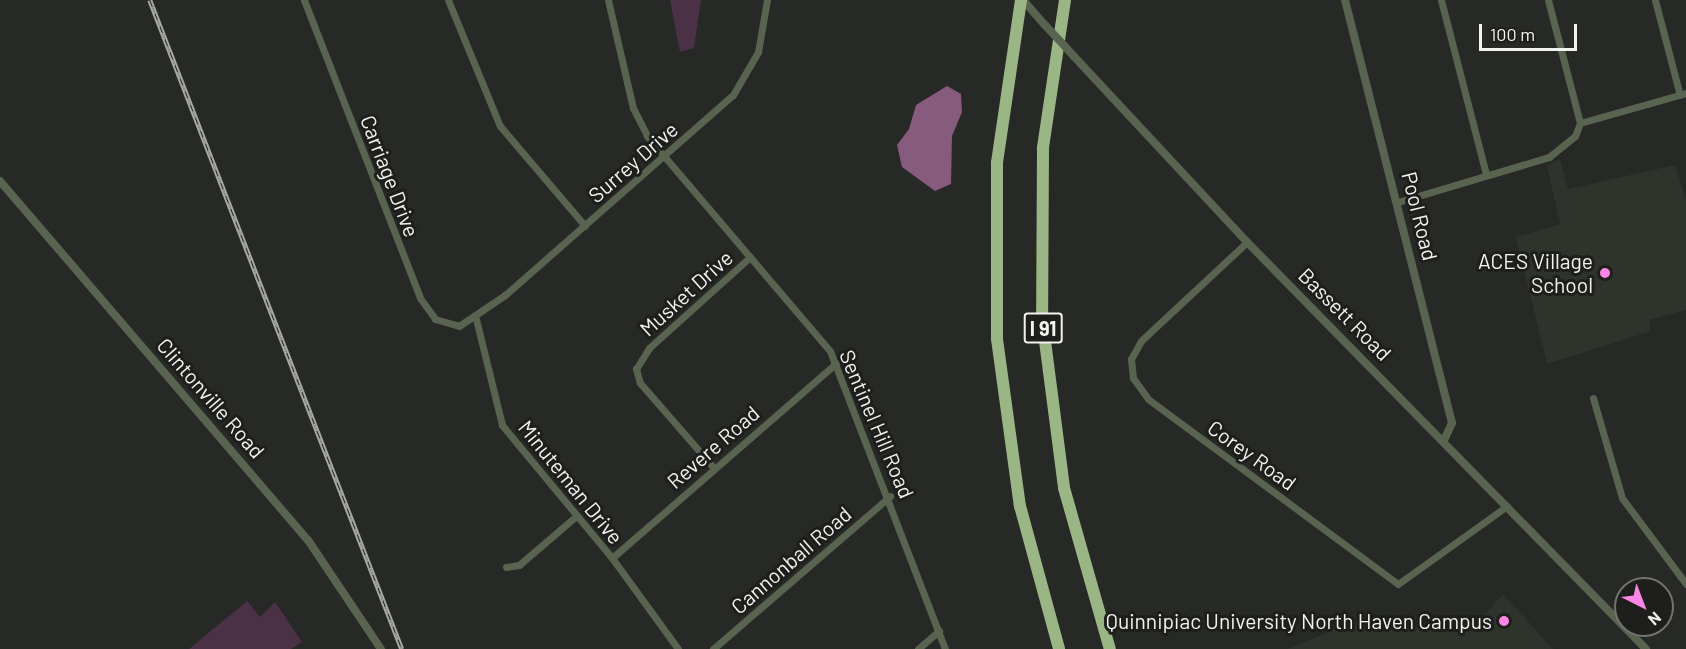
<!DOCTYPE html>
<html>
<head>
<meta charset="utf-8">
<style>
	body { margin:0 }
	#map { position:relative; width:1686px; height:649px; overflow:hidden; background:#272926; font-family:Barlow,sans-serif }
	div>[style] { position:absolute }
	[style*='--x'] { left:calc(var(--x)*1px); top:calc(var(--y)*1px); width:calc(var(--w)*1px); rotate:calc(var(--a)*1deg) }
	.built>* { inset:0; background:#2e332b }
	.green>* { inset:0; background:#4b3145 }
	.water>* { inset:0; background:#875b7d }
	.minor>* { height:7px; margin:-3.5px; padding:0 3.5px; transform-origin:3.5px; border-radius:3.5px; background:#596450 }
	.tertiary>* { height:8px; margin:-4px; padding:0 4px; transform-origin:4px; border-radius:4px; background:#596450 }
	.motorway>* { height:12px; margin:-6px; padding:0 6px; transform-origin:6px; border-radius:6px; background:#9ab685 }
	.rail>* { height:4.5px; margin-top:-2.25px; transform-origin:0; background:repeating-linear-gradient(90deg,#1e1f1c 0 7px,#a7a9a6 0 14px); box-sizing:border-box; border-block:2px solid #a7a9a6 }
	.tertiary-bridge>* { height:8px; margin:-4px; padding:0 4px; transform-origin:4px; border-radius:4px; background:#596450 }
	.dots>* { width:16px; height:16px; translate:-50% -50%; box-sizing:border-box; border:3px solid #1e1f1c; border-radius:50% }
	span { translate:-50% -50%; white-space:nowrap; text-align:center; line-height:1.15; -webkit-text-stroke:6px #1e1f1c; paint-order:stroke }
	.shield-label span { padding:2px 4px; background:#1e1f1c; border:2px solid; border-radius:4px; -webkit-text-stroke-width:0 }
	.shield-label { font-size:20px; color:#f2f3f1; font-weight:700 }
	.street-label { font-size:21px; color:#f2f3f1 }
	.poi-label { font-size:21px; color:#f2f3f1 }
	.right { translate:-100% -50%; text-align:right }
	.north { position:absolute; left:1614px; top:577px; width:60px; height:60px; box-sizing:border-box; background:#1e1f1c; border:2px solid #737471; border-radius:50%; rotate:138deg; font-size:16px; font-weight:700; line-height:24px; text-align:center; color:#f2f3f1 }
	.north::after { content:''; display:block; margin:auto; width:21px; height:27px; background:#fb86e4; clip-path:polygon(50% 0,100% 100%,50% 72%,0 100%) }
	.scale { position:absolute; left:1479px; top:24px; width:98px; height:27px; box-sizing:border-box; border:3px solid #f2f3f1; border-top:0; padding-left:8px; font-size:18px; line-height:21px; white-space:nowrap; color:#f2f3f1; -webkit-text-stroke:4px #1e1f1c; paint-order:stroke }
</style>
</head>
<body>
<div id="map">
	<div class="built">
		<div style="clip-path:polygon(1560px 159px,1568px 189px,1675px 165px,1686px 200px,1686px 310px,1649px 320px,1651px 331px,1547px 364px,1516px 237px,1560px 224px,1547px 166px)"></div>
		<div style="clip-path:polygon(1503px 594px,1553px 649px,1287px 649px,1351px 623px,1470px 632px)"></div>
	</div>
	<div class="green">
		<div style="clip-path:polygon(670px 0,701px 0,694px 48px,680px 52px)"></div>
		<div style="clip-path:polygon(247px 601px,260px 617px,275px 602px,302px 642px,291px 649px,189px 649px)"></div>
	</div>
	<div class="water">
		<div style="clip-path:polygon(947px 86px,961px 94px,962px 112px,952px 136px,951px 184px,935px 191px,902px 167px,897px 145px,909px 129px,916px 105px)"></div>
	</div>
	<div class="minor">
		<div style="--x:304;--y:0;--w:320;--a:68.7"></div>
		<div style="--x:420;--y:298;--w:26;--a:54"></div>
		<div style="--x:435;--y:319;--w:25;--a:16"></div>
		<div style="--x:459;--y:326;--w:55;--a:-34"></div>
		<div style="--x:505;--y:295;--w:303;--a:-41.3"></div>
		<div style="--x:733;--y:95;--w:50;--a:-59.8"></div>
		<div style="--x:758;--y:52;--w:53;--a:-80.2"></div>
		<div style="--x:448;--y:0;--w:136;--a:67.6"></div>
		<div style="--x:500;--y:126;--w:131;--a:49.6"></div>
		<div style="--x:608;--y:0;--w:111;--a:77"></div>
		<div style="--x:633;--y:108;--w:31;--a:63"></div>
		<div style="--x:647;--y:136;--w:282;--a:49.6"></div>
		<div style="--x:830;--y:351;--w:319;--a:68.9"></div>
		<div style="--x:1441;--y:0;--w:180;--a:75.5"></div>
		<div style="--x:1548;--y:0;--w:127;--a:75.4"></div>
		<div style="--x:1655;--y:0;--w:98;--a:75.3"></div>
		<div style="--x:1398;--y:202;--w:158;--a:-16.6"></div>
		<div style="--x:1549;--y:157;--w:33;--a:-39"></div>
		<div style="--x:1575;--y:136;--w:14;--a:-69"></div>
		<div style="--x:1580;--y:123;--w:110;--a:-15.8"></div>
		<div style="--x:1247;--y:242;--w:145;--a:137"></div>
		<div style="--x:1141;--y:341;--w:21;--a:119"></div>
		<div style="--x:1131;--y:359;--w:19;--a:84"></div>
		<div style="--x:1133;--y:378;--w:26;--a:54"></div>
		<div style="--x:1148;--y:399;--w:311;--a:36.5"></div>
		<div style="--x:1398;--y:584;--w:134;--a:-35.6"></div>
		<div style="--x:476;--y:319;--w:109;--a:76.2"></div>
		<div style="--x:502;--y:425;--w:173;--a:50.4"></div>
		<div style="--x:612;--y:558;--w:112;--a:54"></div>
		<div style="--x:1593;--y:398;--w:104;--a:73.8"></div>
		<div style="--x:1622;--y:498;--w:107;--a:53.3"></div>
		<div style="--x:714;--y:468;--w:113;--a:-131"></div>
		<div style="--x:640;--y:383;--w:15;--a:-106"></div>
		<div style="--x:636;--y:369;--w:25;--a:-58"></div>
		<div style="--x:649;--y:348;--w:136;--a:-42"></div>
		<div style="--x:612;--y:558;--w:297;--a:-41"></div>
		<div style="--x:506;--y:567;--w:13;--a:-9"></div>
		<div style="--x:519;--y:565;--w:74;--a:-40.6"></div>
		<div style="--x:713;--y:649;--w:234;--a:-40.8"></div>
		<div style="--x:918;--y:649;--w:28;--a:-41"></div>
	</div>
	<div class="tertiary">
		<div style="--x:1023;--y:0;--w:33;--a:49"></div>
		<div style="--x:1345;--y:0;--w:436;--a:75.8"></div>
		<div style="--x:1452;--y:423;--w:19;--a:115"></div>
		<div style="--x:1068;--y:50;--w:262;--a:47"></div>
		<div style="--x:1247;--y:242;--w:570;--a:45.57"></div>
		<div style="--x:0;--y:181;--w:473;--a:49.4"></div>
		<div style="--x:308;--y:540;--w:131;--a:56.2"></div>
	</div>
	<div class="motorway">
		<div style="--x:1021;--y:0;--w:165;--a:98.4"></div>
		<div style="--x:997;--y:163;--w:176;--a:90"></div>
		<div style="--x:997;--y:339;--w:169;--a:82.2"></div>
		<div style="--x:1020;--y:506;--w:148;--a:74.7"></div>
		<div style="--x:1065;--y:0;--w:150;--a:98.5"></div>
		<div style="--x:1043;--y:148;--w:170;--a:90.3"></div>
		<div style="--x:1042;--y:318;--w:171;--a:82.6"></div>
		<div style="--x:1064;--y:488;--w:167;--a:74.1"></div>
	</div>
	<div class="rail">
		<div style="--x:150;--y:0;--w:696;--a:68.78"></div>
	</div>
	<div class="tertiary-bridge">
		<div style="--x:1045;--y:25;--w:34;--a:47"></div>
	</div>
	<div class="dots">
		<div style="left:1605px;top:273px;background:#fb86e4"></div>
		<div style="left:1504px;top:621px;background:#fb86e4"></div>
	</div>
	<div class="shield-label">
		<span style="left:1043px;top:328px">I 91</span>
	</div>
	<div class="street-label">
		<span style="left:633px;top:162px;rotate:-41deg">Surrey Drive</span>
		<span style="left:390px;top:176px;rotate:69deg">Carriage Drive</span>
		<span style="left:1420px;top:216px;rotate:76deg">Pool Road</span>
		<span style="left:686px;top:293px;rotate:-42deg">Musket Drive</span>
		<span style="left:1345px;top:314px;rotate:45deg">Bassett Road</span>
		<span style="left:211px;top:398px;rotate:49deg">Clintonville Road</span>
		<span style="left:877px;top:424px;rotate:67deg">Sentinel Hill Road</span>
		<span style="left:713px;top:447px;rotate:-41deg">Revere Road</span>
		<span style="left:1252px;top:455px;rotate:36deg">Corey Road</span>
		<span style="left:571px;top:482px;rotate:51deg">Minuteman Drive</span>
		<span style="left:791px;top:560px;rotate:-41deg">Cannonball Road</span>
	</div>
	<div class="poi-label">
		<span class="right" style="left:1593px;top:273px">ACES Village<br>School</span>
		<span class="right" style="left:1492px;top:621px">Quinnipiac University North Haven Campus</span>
	</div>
	<div class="north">N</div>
	<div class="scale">100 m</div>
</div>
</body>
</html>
